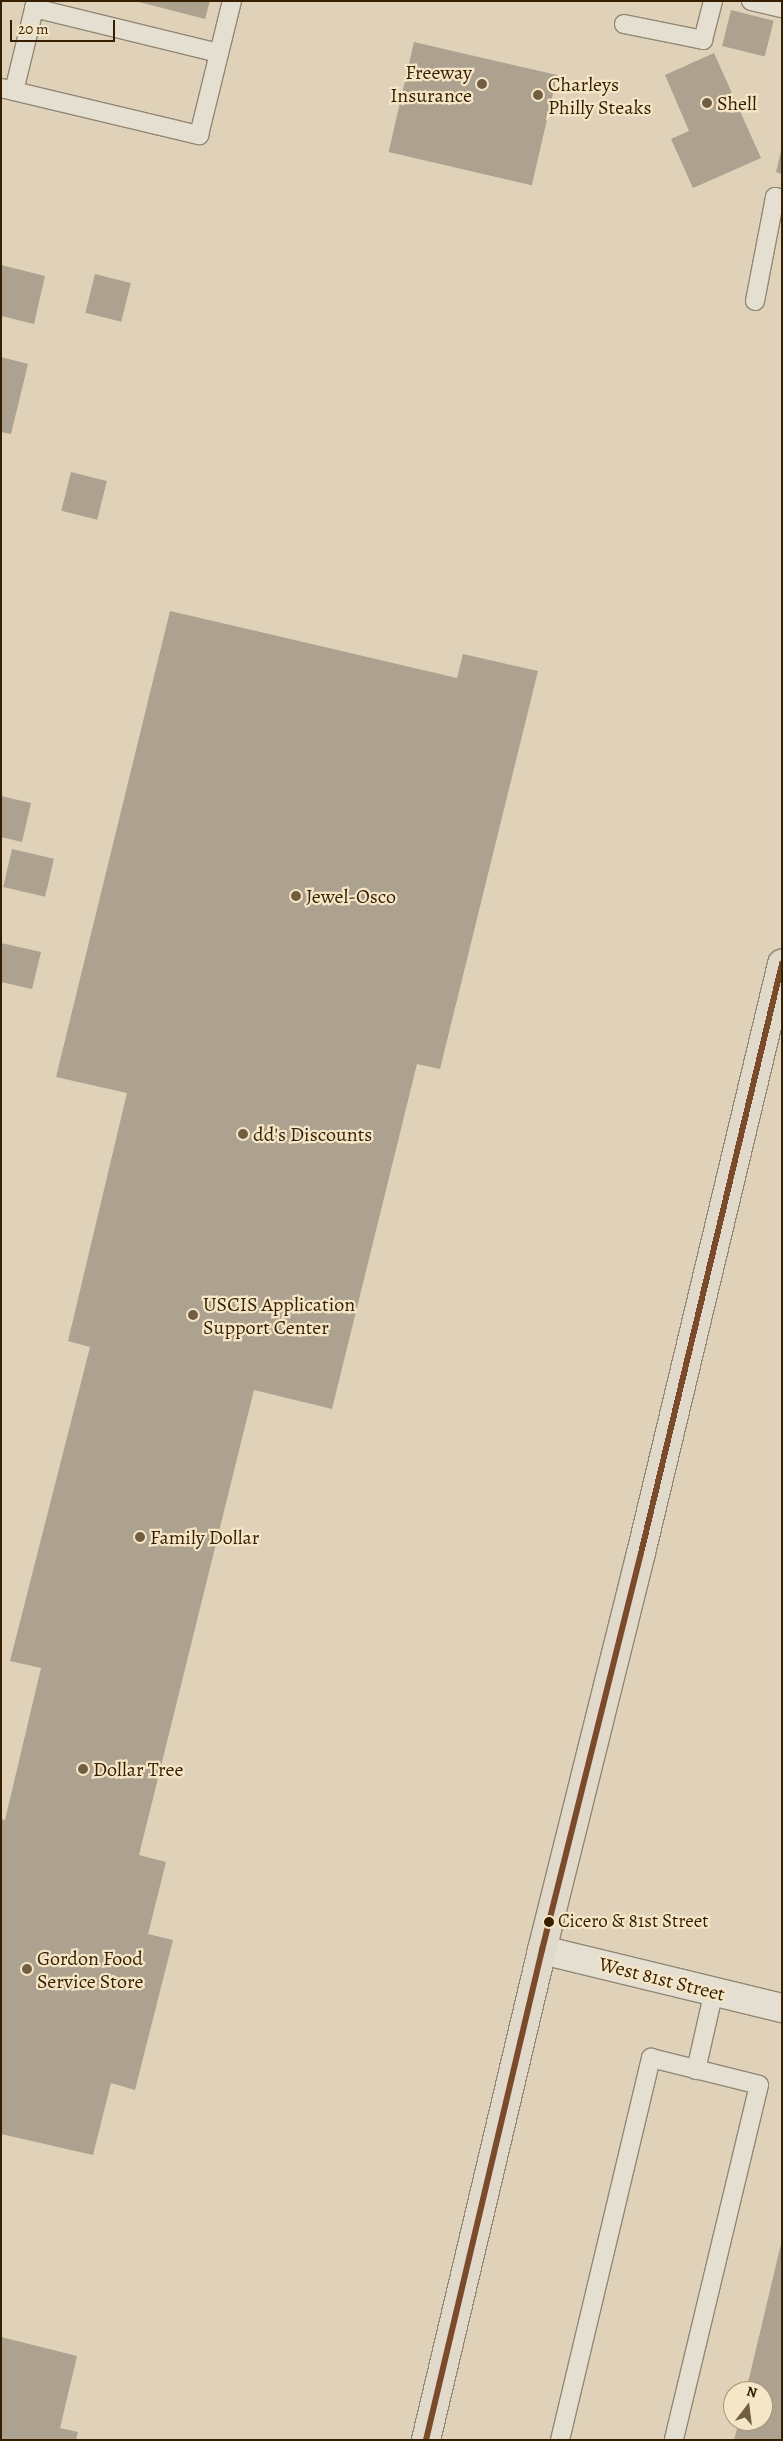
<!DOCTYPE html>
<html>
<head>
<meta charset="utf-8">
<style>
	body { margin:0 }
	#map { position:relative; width:783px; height:2441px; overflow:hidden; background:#dfd2b9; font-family:Alegreya,serif }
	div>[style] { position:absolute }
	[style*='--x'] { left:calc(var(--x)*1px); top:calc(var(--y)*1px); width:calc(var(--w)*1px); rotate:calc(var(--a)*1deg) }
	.building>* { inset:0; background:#aca28f; transform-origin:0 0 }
	.roads { filter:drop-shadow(1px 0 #918775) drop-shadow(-1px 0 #918775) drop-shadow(0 1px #918775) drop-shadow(0 -1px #918775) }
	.service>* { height:18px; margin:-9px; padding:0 9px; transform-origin:9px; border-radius:9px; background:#e5dfd2 }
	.minor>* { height:28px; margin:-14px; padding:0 14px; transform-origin:14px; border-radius:14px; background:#e5dfd2 }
	.primary>* { height:28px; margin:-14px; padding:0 14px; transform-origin:14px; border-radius:14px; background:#e1d9ca }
	.bus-1>* { height:6px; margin:-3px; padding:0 3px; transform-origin:3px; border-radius:3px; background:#7a4b2a }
	.dots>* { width:14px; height:14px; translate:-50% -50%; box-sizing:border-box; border:2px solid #f5e6c7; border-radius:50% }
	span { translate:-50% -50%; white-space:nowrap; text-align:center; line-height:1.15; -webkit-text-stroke:4.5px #f5e6c7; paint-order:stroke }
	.bus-label { font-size:19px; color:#361f00 }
	.left { translate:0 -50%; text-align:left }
	.poi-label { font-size:20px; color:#361f00 }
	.right { translate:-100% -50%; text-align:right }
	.street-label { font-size:20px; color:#361f00 }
	.frame { position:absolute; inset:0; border:2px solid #361f00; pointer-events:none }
	.north { position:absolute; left:723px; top:2381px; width:50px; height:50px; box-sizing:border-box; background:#f5e6c7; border:1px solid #a99677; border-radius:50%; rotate:15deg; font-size:14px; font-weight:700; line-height:20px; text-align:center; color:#361f00 }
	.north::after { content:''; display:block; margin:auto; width:18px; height:22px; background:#715e41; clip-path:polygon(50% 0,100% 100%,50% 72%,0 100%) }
	.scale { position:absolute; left:10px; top:20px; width:105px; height:22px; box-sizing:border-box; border:2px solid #361f00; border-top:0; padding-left:6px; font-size:15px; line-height:18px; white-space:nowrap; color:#361f00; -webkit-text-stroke:4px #f5e6c7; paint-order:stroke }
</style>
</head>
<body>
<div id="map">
	<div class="building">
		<div style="clip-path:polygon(135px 1px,210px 1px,205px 19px)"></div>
		<div style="left:731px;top:10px;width:44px;height:37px;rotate:14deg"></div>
		<div style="left:414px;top:42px;width:147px;height:113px;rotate:13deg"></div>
		<div style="clip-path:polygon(714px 53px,761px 158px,693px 188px,671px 139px,689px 131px,665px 75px)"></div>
		<div style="clip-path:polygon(781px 151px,782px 151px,782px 174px,776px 172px)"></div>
		<div style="clip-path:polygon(1px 265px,45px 276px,34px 324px,1px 316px)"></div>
		<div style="left:95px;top:274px;width:37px;height:40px;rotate:14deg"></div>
		<div style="clip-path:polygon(1px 357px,28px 364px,11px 434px,1px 432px)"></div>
		<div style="left:71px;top:472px;width:37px;height:40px;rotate:14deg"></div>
		<div style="clip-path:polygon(170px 611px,457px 678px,463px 654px,538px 671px,440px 1069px,417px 1064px,332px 1409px,254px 1390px,139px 1855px,166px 1862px,148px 1934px,173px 1940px,135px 2090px,111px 2083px,93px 2155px,1px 2134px,1px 1819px,5px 1820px,41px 1668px,10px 1661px,90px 1347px,68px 1341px,127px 1093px,56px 1077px)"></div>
		<div style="clip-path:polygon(1px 796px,31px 803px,22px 842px,1px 837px)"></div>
		<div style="left:12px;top:849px;width:43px;height:39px;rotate:13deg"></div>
		<div style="clip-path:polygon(1px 943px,41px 952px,32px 989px,1px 982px)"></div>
		<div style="clip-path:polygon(781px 2244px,782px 2440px,734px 2440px,739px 2421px,763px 2421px,763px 2391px,746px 2391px)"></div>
		<div style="clip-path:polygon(1px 2337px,77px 2356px,60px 2428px,78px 2432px,76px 2440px,1px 2440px)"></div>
	</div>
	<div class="roads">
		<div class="service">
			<div style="--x:751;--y:1;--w:32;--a:13"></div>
			<div style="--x:34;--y:8;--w:190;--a:13.7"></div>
			<div style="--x:624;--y:24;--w:81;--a:11.4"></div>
			<div style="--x:703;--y:40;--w:40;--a:-75.6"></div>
			<div style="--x:1;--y:88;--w:204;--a:13.4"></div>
			<div style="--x:199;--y:135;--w:138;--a:-76.2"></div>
			<div style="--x:14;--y:91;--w:93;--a:-76.3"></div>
			<div style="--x:755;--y:301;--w:106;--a:-79.1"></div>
			<div style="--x:775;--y:197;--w:7;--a:16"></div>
			<div style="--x:696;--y:2070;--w:81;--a:-77.2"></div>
			<div style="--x:560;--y:2440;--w:393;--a:-76.6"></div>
			<div style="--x:651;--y:2058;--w:111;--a:14"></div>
			<div style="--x:759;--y:2085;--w:365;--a:103.5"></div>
		</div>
		<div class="minor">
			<div style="--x:542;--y:1950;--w:247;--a:13.6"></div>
		</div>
		<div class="primary">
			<div style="--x:426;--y:2440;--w:504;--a:-76.68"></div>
			<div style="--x:542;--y:1950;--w:409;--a:-76"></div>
			<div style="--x:641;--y:1553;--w:606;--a:-76.54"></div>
		</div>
	</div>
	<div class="bus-1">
		<div style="--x:426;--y:2440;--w:504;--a:-76.68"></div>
		<div style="--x:542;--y:1950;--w:409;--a:-76"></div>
		<div style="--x:641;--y:1553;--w:606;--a:-76.54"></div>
	</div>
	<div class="dots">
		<div style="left:482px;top:84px;background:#715e41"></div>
		<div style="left:538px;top:95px;background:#715e41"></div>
		<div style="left:707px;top:103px;background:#715e41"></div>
		<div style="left:296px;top:896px;background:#715e41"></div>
		<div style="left:243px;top:1134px;background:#715e41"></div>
		<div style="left:193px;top:1315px;background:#715e41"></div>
		<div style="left:140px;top:1537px;background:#715e41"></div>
		<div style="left:83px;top:1769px;background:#715e41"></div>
		<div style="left:549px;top:1922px;background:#361f00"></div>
		<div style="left:27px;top:1969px;background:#715e41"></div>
	</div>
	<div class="bus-label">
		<span class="left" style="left:558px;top:1922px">Cicero &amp; 81st Street</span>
	</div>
	<div class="poi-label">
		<span class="right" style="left:472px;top:84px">Freeway<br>Insurance</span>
		<span class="left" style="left:548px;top:96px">Charleys<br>Philly Steaks</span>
		<span class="left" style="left:717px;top:103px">Shell</span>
		<span class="left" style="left:306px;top:896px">Jewel-Osco</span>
		<span class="left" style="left:253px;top:1134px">dd's Discounts</span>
		<span class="left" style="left:203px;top:1316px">USCIS Application<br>Support Center</span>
		<span class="left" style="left:150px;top:1537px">Family Dollar</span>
		<span class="left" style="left:93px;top:1769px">Dollar Tree</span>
		<span class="left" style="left:37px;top:1970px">Gordon Food<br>Service Store</span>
	</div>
	<div class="street-label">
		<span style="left:662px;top:1979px;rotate:14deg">West 81st Street</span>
	</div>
	<div class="frame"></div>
	<div class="north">N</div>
	<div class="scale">20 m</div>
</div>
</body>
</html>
